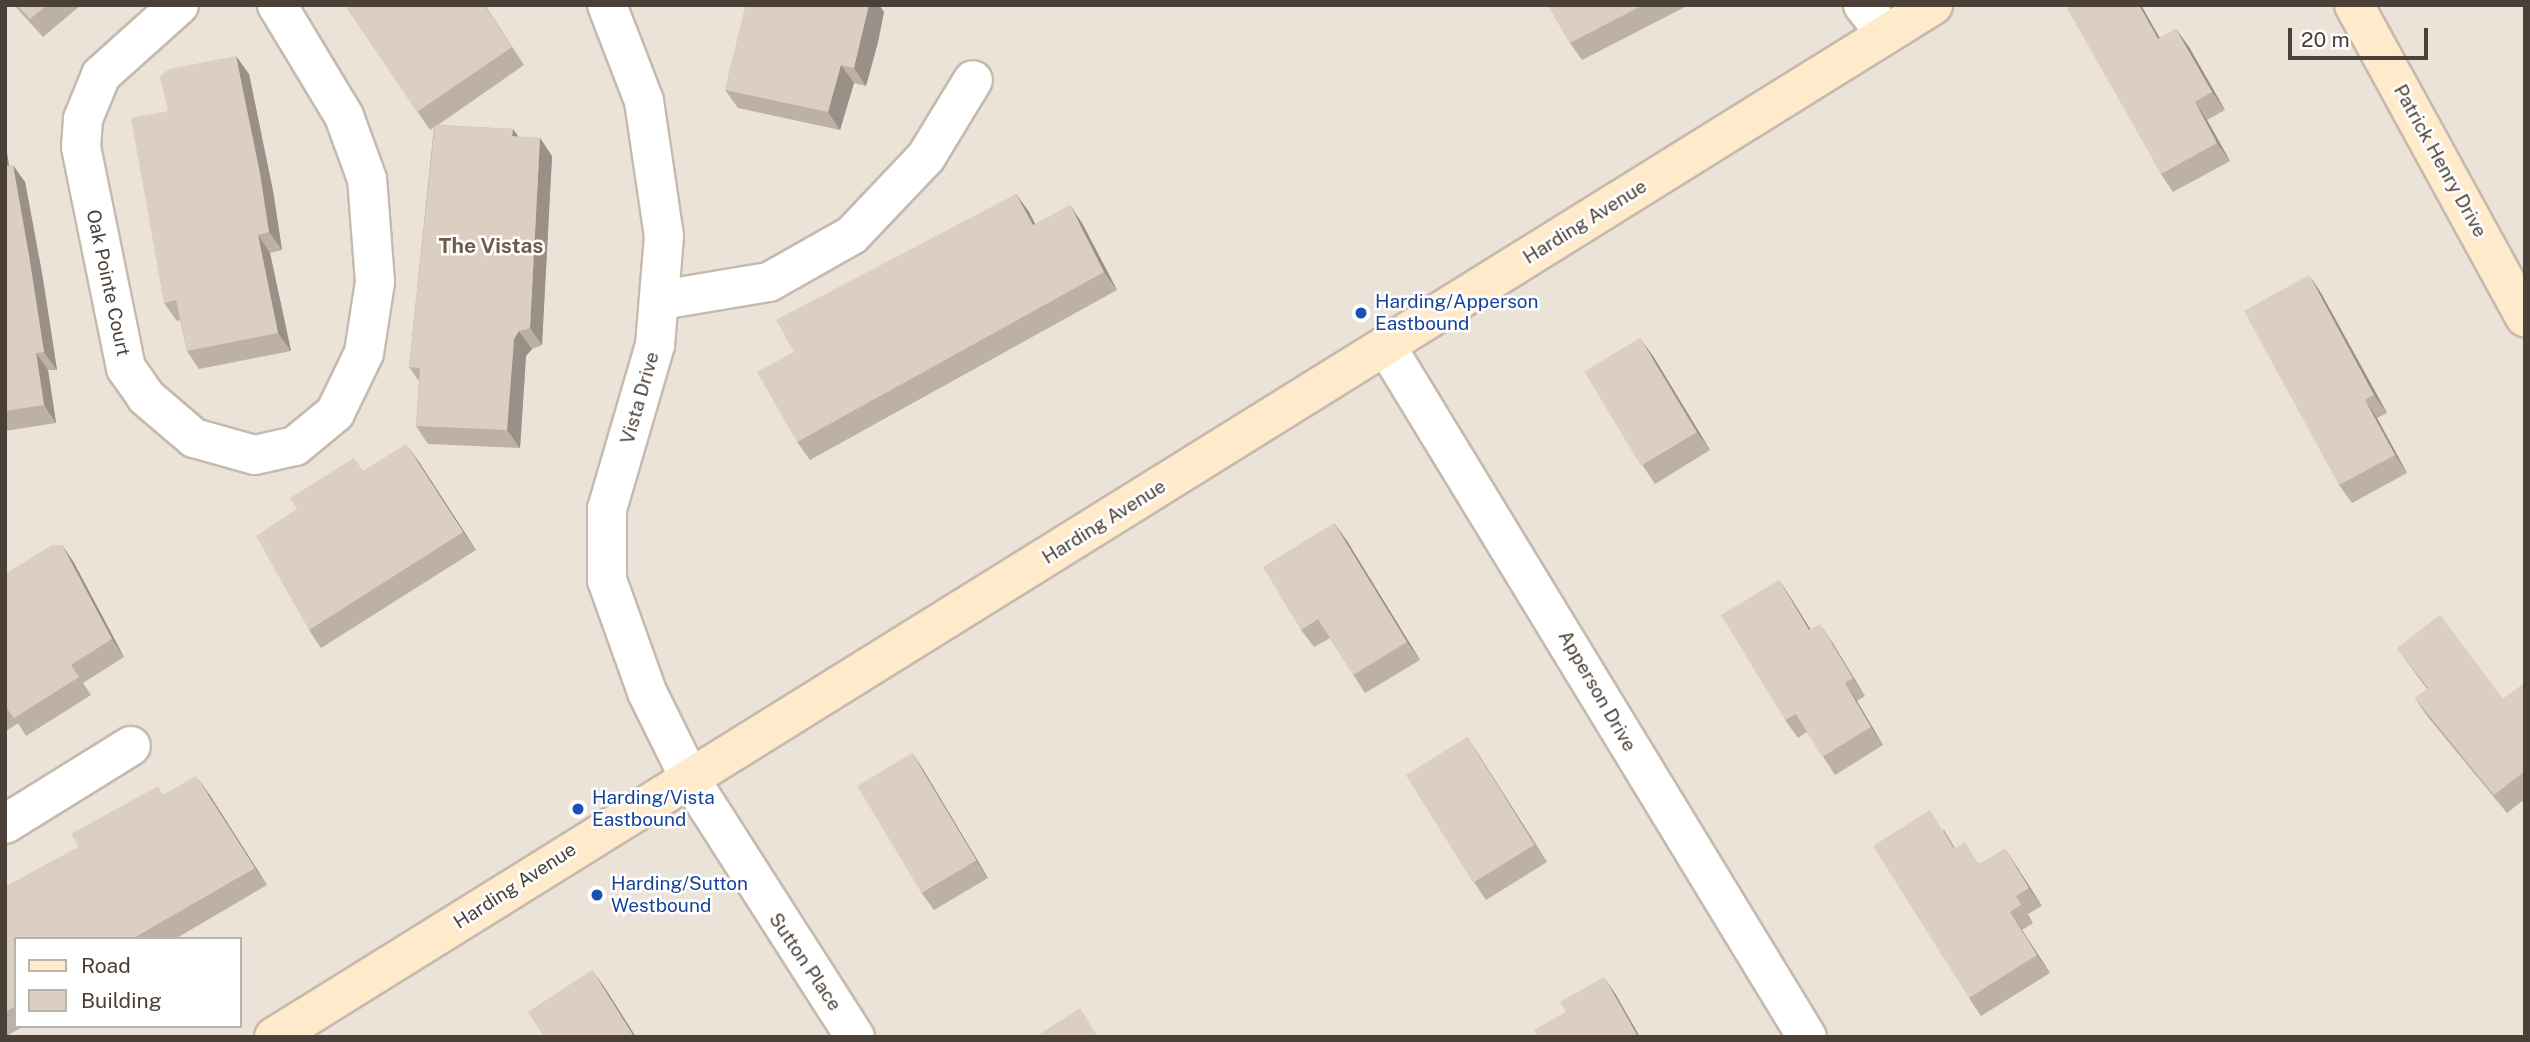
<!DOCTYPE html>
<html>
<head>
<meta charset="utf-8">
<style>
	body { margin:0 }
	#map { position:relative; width:2530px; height:1042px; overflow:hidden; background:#f6f1ea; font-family:"Public Sans",sans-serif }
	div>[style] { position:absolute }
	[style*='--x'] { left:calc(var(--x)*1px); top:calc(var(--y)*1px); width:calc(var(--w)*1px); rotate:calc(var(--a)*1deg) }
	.residential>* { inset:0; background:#ebe2d8 }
	.roads { filter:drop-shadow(2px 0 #c6baae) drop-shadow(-2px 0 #c6baae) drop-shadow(0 2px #c6baae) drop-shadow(0 -2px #c6baae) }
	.street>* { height:38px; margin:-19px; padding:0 19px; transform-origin:19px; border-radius:19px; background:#fff }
	.secondary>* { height:38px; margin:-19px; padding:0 19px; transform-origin:19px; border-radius:19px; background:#ffebcb }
	.wall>* { inset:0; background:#bdb1a6 }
	.shaded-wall>* { inset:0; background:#9a9087 }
	.building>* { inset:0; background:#dccec1; transform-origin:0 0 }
	.dots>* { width:19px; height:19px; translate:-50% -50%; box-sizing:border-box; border:4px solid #fff; border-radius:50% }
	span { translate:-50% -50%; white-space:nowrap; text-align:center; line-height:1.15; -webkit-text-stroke:5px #fff; paint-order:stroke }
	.street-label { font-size:19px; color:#4b4037 }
	.transit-label { font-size:19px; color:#164399 }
	.left { translate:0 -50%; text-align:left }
	.neighbourhood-label { font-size:21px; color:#6f5c4d; font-weight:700 }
	.frame { position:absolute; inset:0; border:7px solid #4b4037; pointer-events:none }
	.legend { position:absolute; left:14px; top:937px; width:228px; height:91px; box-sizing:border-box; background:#fff; border:2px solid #b7b3af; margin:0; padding:9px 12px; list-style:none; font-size:21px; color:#4b4037 }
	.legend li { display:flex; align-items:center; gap:14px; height:35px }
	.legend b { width:35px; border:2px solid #b7b3af }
	.scale { position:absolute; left:2288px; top:28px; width:140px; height:32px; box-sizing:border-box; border:4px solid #4b4037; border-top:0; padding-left:9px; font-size:21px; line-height:24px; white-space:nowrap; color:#4b4037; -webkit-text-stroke:5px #fff; paint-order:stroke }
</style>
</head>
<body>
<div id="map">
	<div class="residential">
		<div style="clip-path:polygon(evenodd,5px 5px,2525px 5px,2525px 1037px,5px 1037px,5px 5px,16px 939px,240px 939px,240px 1026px,16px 1026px,16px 939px)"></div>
	</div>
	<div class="roads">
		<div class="street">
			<div style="--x:179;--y:5;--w:105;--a:138.1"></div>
			<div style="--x:101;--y:75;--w:48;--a:112.2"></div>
			<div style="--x:83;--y:119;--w:28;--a:94"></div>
			<div style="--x:81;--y:147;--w:226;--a:78.5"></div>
			<div style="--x:126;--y:368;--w:35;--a:55"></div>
			<div style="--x:146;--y:397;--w:63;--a:40.5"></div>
			<div style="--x:194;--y:438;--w:63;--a:15.6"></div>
			<div style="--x:255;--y:455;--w:41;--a:-12.7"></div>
			<div style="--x:295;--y:446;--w:52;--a:-39.5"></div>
			<div style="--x:335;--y:413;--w:67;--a:-64.2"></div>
			<div style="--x:364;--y:353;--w:72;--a:-81.2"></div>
			<div style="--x:375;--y:282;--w:103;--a:-94.4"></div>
			<div style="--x:367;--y:179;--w:67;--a:-110.1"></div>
			<div style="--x:344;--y:116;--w:130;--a:-121.1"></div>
			<div style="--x:607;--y:5;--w:103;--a:68.9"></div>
			<div style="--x:644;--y:101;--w:136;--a:81.6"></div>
			<div style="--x:664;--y:236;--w:109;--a:94.7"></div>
			<div style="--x:655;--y:345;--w:171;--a:106.3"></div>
			<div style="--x:607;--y:509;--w:71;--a:90"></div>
			<div style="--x:607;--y:580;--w:119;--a:70.3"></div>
			<div style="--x:647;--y:692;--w:97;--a:63.7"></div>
			<div style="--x:690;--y:779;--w:306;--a:57.4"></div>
			<div style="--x:1863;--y:5;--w:37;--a:52"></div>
			<div style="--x:661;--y:300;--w:109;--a:-9.5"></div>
			<div style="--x:769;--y:282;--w:95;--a:-29.5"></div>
			<div style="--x:852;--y:235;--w:108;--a:-46.5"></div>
			<div style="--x:926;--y:157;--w:90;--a:-58.6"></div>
			<div style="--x:1386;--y:346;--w:809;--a:58.65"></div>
			<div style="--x:5;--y:824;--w:148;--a:-31.8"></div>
		</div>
		<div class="secondary">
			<div style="--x:2354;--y:5;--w:356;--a:61.3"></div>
			<div style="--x:274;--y:1037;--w:1954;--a:-31.88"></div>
		</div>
	</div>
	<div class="wall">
		<div style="clip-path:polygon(14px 5px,81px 5px,43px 37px)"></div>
		<div style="clip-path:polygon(345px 5px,485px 5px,524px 65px,438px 125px,513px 129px,519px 137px,540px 138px,552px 156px,542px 345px,532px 349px,526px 356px,520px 448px,428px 444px,416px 426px,419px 381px,409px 367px,434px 127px,430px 130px)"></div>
		<div style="clip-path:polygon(746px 5px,879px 5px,884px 12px,878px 42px,866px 86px,854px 83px,840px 130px,738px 108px,725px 90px)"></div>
		<div style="clip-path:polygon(1548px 5px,1684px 5px,1685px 7px,1582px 60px,1570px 43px)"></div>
		<div style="clip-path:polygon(2072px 5px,2141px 5px,2160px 38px,2176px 29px,2189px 47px,2225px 110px,2207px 120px,2230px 161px,2173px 192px,2161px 174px)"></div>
		<div style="clip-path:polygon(249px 74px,273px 191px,282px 250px,270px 253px,291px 351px,199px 369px,187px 351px,180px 320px,177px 321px,164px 303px,168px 111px)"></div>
		<div style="clip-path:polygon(5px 140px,9px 165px,25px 182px,42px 273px,57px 370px,48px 370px,56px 423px,5px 431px)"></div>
		<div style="clip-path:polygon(1016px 194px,1029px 212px,1035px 224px,1082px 223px,1117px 290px,810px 460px,797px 442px,794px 352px)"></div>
		<div style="clip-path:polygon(2321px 293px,2387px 413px,2377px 418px,2407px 473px,2352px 503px,2339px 485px)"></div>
		<div style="clip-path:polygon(1653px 356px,1710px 450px,1655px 484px,1643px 466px)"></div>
		<div style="clip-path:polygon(419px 462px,476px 550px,321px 648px,309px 630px,363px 471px)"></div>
		<div style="clip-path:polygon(1334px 523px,1347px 541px,1420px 660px,1365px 693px,1330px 638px,1314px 647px,1301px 630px)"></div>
		<div style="clip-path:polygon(62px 545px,74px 563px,124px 657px,83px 683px,91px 695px,26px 736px,18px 723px,5px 732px,5px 574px)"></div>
		<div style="clip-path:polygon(1779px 580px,1810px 630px,1832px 642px,1865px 696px,1857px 701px,1883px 745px,1835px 775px,1807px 732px,1798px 738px,1785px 720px)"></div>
		<div style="clip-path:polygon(2397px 648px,2503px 699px,2525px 683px,2525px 799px,2507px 813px,2427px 716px,2415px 698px,2427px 689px)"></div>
		<div style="clip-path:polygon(1467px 737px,1547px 862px,1486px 900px,1474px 882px)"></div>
		<div style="clip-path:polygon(912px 753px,924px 771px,988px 878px,934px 910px,921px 892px)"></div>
		<div style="clip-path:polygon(164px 794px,209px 794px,267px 885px,175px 939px,16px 939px,16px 1026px,24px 1026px,5px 1037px,5px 887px,79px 847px)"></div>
		<div style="clip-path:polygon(1943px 828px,1955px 848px,1980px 864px,2005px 849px,2042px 906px,2028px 914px,2033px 923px,2022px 930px,2050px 973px,1981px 1016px,1969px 998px)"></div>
	</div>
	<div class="shaded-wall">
		<div style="clip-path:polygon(867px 5px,879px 5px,884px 12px,878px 42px,866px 86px,854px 68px)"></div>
		<div style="clip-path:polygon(2139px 5px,2141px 5px,2170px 57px,2158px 39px)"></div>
		<div style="clip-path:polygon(2176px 29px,2189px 47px,2225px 110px,2212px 92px)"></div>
		<div style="clip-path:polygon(236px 56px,249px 74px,273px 191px,282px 250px,269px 232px)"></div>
		<div style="clip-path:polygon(841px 65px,854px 83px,840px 130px,828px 112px)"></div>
		<div style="clip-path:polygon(2195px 102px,2207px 120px,2230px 161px,2217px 143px)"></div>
		<div style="clip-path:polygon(513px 129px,525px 147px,512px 136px)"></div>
		<div style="clip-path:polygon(540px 138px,552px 156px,542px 345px,530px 328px)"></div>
		<div style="clip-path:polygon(5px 140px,12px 185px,5px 175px)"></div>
		<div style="clip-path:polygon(13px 165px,25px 182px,42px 273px,57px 370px,44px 352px)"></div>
		<div style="clip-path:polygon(1016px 194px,1029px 212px,1045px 243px,1033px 225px)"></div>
		<div style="clip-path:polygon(1070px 205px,1082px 223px,1117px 290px,1104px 272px)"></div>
		<div style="clip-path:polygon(258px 235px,270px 253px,291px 351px,278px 333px)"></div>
		<div style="clip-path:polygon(2309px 275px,2321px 293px,2387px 413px,2374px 395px)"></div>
		<div style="clip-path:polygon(519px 331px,532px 349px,526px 356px,520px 448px,507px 430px,514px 339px)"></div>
		<div style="clip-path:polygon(1640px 338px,1653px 356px,1710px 450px,1697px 432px)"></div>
		<div style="clip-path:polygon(36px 353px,48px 370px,56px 423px,44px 405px)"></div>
		<div style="clip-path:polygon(2365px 400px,2377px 418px,2407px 473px,2395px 455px)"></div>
		<div style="clip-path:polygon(406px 444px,419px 462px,476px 550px,463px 532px)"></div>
		<div style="clip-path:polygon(1334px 523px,1347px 541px,1420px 660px,1407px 642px)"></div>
		<div style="clip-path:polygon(62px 545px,74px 563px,124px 657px,112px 639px)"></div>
		<div style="clip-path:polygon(1779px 580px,1791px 598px,1822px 648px,1809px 630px)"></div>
		<div style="clip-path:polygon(1820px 624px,1832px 642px,1865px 696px,1853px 678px)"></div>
		<div style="clip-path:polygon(1845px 683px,1857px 701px,1883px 745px,1871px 727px)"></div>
		<div style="clip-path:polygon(1467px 737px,1479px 755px,1547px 862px,1535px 844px)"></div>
		<div style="clip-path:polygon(912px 753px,924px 771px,988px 878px,976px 860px)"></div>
		<div style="clip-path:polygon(196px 776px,209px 794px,267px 885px,255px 868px)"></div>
		<div style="clip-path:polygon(2005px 849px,2017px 867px,2042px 906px,2029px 888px)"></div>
		<div style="clip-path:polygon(2010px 912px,2022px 930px,2050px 973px,2037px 955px)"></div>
		<div style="clip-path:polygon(592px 970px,605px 988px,636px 1037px,634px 1037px)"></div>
		<div style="clip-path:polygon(1604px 977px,1616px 995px,1640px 1037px,1638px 1037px)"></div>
	</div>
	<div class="building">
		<div style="clip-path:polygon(17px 5px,47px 5px,30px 19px)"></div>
		<div style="clip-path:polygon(345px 5px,484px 5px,512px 47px,417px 112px)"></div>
		<div style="clip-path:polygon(746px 5px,869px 5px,854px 68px,841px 65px,828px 112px,725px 90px)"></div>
		<div style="clip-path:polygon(1548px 5px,1643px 5px,1570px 43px)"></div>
		<div style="clip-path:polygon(2072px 5px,2139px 5px,2158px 39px,2176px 29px,2212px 92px,2195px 102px,2217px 143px,2161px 174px,2067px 8px)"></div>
		<div style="clip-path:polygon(236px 56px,260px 173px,269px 232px,258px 235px,278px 333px,187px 351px,176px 300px,164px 303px,131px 118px,168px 111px,160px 77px,169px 69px)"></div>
		<div style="clip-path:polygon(435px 125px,513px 129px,512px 136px,540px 138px,530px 328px,519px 331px,514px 339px,507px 430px,416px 426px,420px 368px,409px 367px)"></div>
		<div style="clip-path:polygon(13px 165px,29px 255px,44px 352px,36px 353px,44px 405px,5px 411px,5px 166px)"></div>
		<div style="clip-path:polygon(1016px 194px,1033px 225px,1070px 205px,1104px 272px,797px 442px,757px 372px,794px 352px,776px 320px)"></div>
		<div style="clip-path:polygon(2309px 275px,2374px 395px,2365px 400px,2395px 455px,2339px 485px,2244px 311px)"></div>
		<div style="left:1640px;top:338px;width:110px;height:65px;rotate:59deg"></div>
		<div style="clip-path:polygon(406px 444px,463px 532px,309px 630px,256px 536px,297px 509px,290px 498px,354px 458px,363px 471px)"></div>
		<div style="clip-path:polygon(1334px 523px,1407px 642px,1353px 675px,1318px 619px,1301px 630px,1263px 567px)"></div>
		<div style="clip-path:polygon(52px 545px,62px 545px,112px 639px,71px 665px,79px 677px,14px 718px,5px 706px,5px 574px)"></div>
		<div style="clip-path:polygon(1779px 580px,1809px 630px,1820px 624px,1853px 678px,1845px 683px,1871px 727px,1822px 757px,1796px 714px,1785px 720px,1721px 615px)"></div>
		<div style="clip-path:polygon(2440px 615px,2503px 699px,2525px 683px,2525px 771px,2494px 795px,2415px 698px,2428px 688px,2397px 648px)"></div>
		<div style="left:1467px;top:737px;width:127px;height:72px;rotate:58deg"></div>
		<div style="left:912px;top:753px;width:125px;height:64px;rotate:59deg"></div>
		<div style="clip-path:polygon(196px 776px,255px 868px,132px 939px,16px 939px,16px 1006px,5px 1012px,5px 887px,79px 847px,71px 834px,158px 786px,163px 795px)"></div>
		<div style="clip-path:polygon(1930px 810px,1954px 849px,1965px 842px,1979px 865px,2005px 849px,2029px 888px,2016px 896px,2021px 905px,2010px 912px,2037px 955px,1969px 998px,1873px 846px)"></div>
		<div style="clip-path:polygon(592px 970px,634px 1037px,544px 1037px,528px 1012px)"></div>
		<div style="clip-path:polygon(1604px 977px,1638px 1037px,1538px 1037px,1534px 1030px,1566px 1012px,1560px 1002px)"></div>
		<div style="clip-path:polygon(1080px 1008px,1098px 1037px,1035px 1037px)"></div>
	</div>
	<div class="dots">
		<div style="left:1361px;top:313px;background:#1a4fb4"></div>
		<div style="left:578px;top:809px;background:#1a4fb4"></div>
		<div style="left:597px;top:895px;background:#1a4fb4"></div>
	</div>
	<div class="street-label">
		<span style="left:2440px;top:161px;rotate:61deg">Patrick Henry Drive</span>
		<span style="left:1585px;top:222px;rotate:-32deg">Harding Avenue</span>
		<span style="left:108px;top:283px;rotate:78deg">Oak Pointe Court</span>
		<span style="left:640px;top:398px;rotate:-74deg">Vista Drive</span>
		<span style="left:1104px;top:522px;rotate:-32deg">Harding Avenue</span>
		<span style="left:1597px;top:691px;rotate:60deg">Apperson Drive</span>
		<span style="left:515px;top:886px;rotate:-33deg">Harding Avenue</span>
		<span style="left:805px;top:962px;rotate:56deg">Sutton Place</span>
	</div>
	<div class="transit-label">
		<span class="left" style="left:1375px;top:313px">Harding/Apperson<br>Eastbound</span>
		<span class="left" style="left:592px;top:809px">Harding/Vista<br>Eastbound</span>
		<span class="left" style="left:611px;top:895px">Harding/Sutton<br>Westbound</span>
	</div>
	<div class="neighbourhood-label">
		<span style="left:491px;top:246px">The Vistas</span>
	</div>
	<div class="frame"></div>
	<ul class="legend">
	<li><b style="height:9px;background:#ffebcb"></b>Road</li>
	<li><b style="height:19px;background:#dccec1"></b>Building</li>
	</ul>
	<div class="scale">20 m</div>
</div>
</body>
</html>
